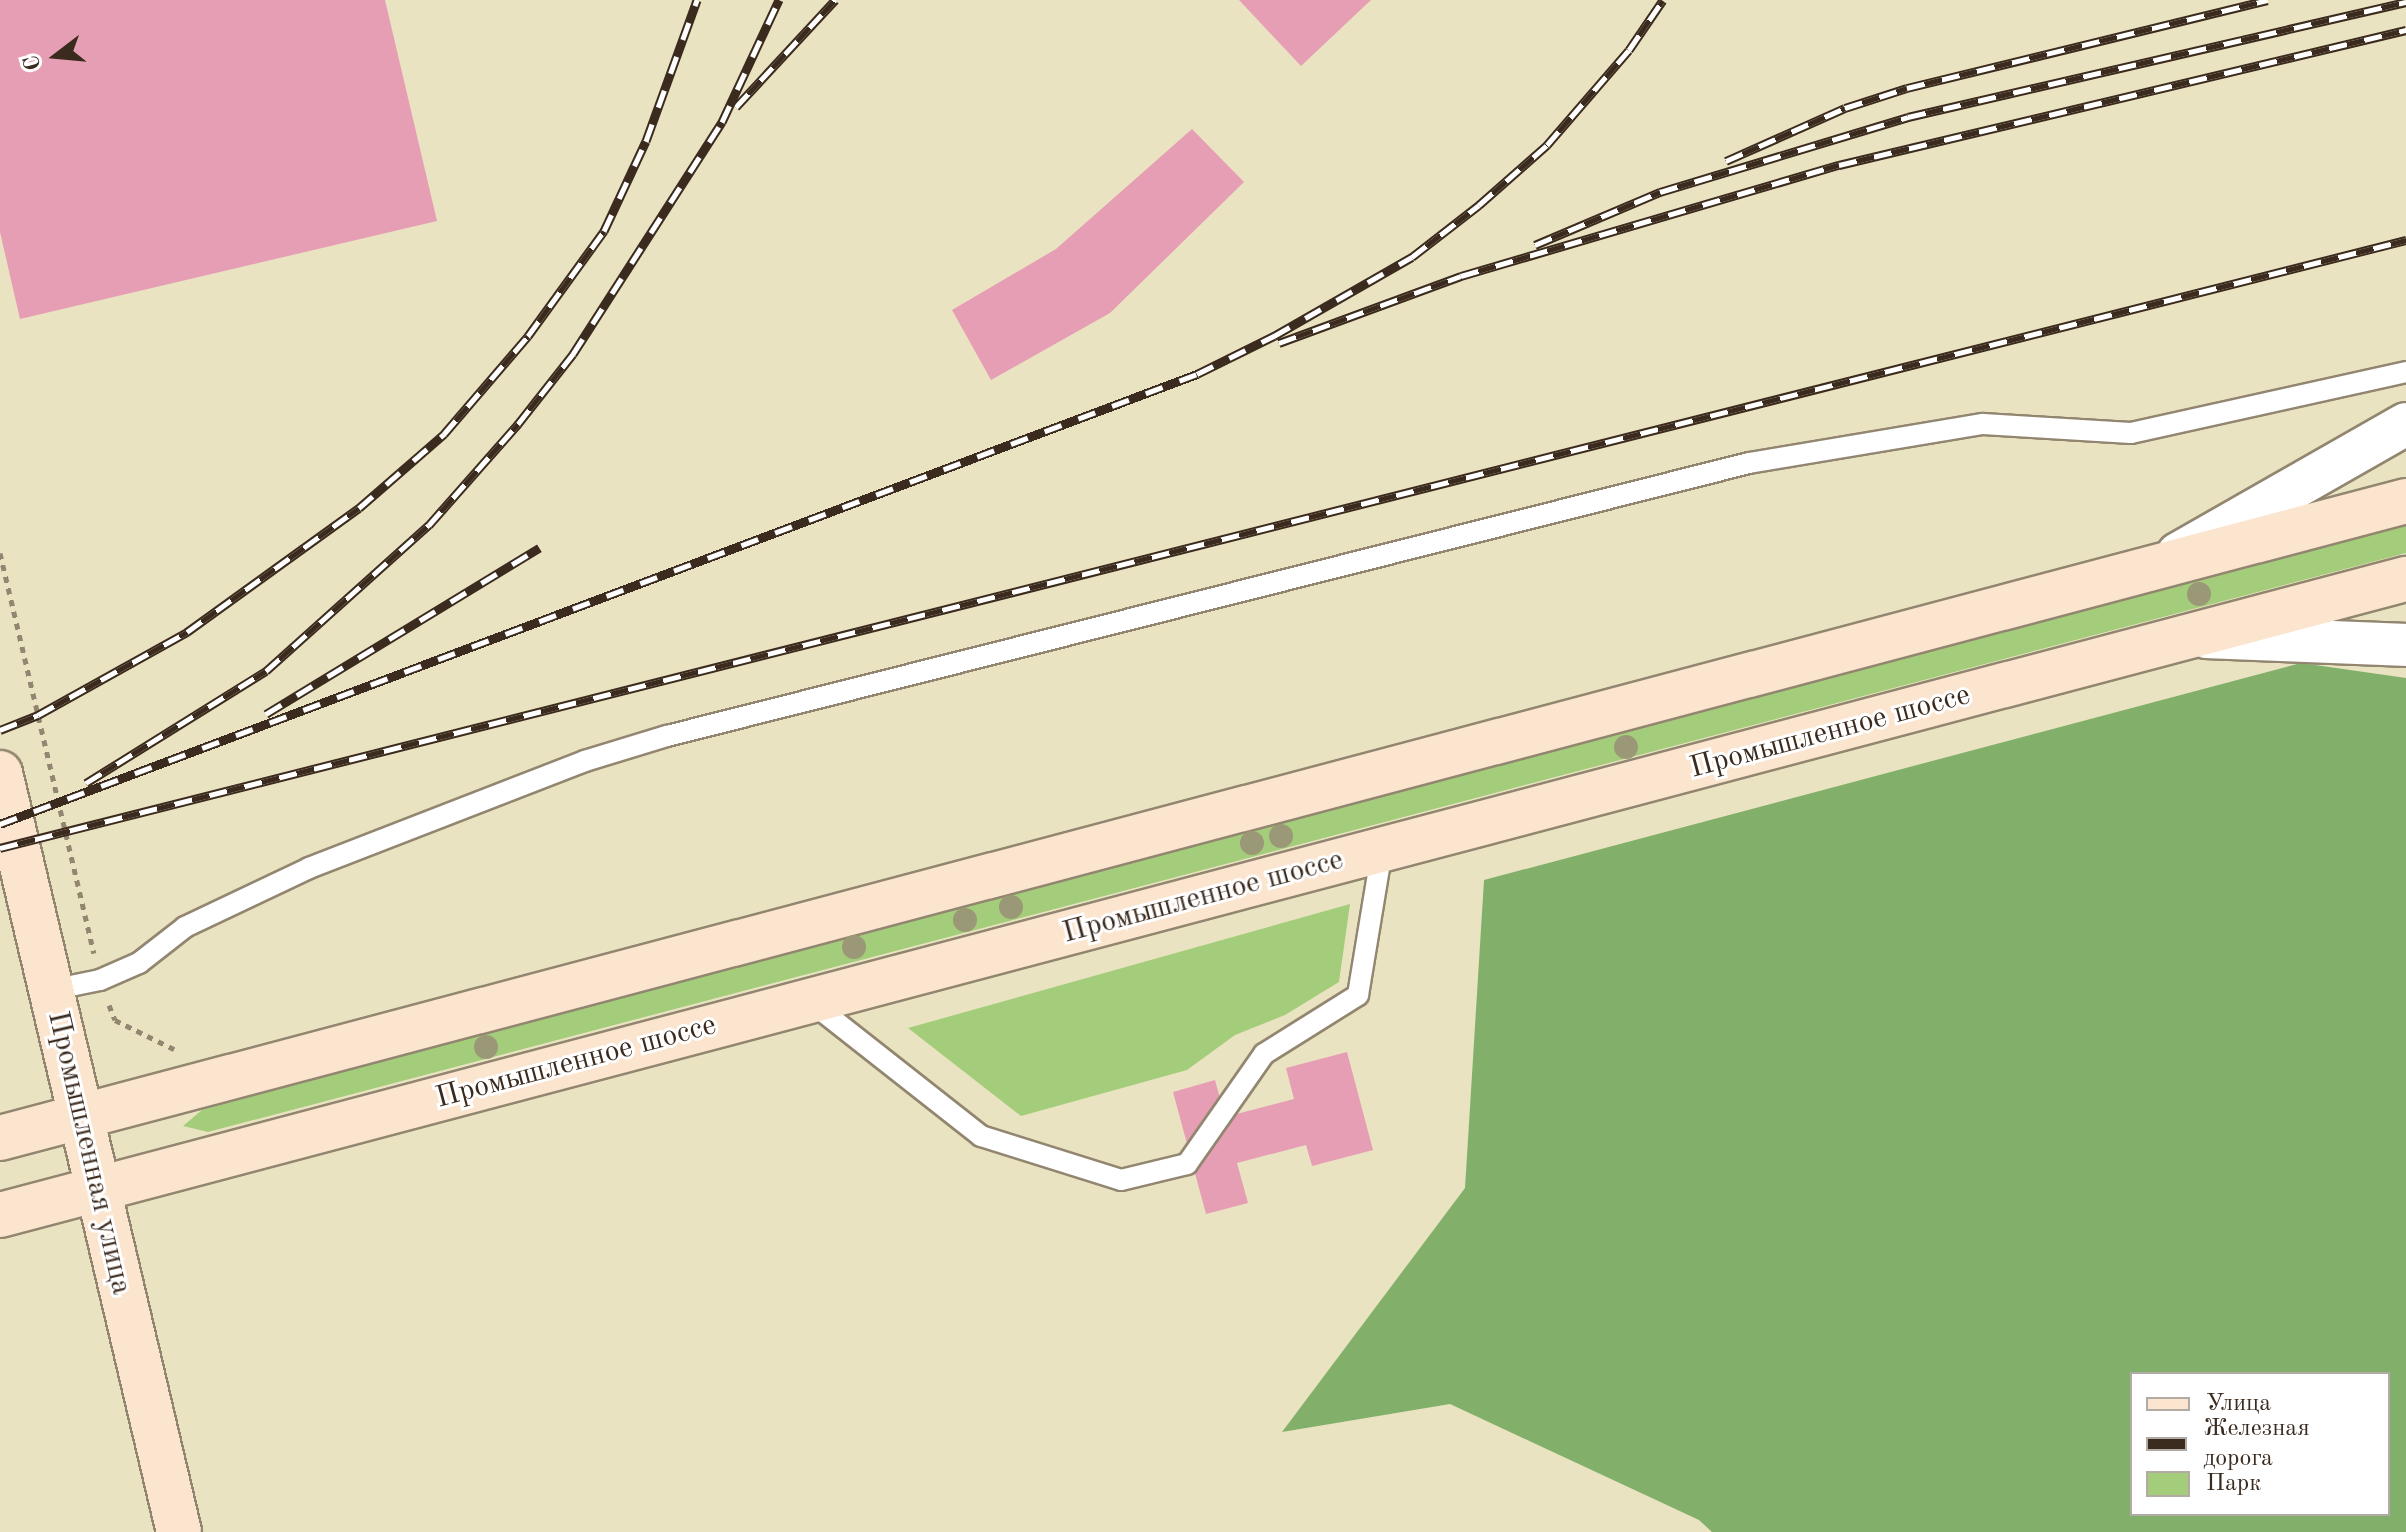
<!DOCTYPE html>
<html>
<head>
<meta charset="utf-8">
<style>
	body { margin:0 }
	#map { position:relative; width:2406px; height:1532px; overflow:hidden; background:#eae3c1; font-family:"Old Standard TT",serif }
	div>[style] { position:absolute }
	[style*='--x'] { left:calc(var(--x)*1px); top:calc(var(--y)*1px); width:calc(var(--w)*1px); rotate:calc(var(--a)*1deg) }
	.green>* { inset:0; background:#a3cd7a }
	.forest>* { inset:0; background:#82b06a }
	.building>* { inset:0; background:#e69eb5 }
	.path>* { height:5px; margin-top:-2.5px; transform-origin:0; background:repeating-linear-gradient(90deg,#928670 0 6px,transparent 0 12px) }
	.roads { filter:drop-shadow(2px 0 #928670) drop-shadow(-2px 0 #928670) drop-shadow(0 2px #928670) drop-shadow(0 -2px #928670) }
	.lane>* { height:20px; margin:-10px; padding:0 10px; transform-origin:10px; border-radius:10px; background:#fff }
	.street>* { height:42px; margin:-21px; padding:0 21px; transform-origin:21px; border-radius:21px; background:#fff }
	.secondary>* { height:44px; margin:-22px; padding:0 22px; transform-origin:22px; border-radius:22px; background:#fce5cf }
	.rail>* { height:9px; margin-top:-4.5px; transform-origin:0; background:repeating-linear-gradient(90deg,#fff 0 18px,#3b2a1e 0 36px); box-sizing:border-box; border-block:2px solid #3b2a1e }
	.trees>* { width:24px; height:24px; margin:-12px; border-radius:50%; background:#9b9877 }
	span { translate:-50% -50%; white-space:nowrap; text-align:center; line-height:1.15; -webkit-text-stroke:6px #fff; paint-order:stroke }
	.street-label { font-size:30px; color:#3b2a1e }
	.legend { position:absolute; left:2130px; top:1372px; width:260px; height:144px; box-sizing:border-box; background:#fff; border:2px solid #b1aaa5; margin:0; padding:10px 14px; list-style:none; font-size:24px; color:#3b2a1e }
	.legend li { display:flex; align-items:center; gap:16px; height:40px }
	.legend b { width:40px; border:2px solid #b1aaa5 }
	.north { position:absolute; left:16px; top:16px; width:80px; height:80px; -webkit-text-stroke:6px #fff; paint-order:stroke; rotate:254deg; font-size:22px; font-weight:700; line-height:32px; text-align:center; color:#3b2a1e }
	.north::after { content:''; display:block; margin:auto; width:28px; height:36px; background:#3b2a1e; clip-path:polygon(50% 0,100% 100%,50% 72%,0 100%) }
</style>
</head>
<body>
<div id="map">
	<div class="green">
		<div style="clip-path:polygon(2406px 525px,2406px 553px,208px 1132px,183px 1126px,202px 1110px,506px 1026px)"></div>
		<div style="clip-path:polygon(1350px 904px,1339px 982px,1285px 1015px,1235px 1035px,1187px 1070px,1021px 1116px,908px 1028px)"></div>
	</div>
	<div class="forest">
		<div style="clip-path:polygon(evenodd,2301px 663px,2406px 678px,2406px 1532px,1712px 1532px,1699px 1520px,1450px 1404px,1282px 1432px,1465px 1188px,1484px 880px,2301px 663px,2132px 1374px,2388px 1374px,2388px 1514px,2132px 1514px,2132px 1374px)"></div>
	</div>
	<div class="building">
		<div style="clip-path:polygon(0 0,385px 0,437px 221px,20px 319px,0 232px)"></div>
		<div style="clip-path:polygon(1239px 0,1371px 0,1301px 66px)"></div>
		<div style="clip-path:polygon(1192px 129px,1244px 182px,1110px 313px,991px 380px,952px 310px,1056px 249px)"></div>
		<div style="clip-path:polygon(1347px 1052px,1373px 1150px,1312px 1166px,1306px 1145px,1237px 1163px,1248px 1203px,1206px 1214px,1173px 1092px,1215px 1080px,1225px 1117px,1294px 1099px,1286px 1068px)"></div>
	</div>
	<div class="path">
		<div style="--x:0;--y:553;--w:411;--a:76.8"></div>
		<div style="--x:109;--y:1005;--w:16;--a:68"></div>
		<div style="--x:115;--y:1020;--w:66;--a:26.2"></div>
	</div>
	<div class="roads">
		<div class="lane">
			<div style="--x:51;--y:990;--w:50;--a:-11.5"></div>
			<div style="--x:100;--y:980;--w:43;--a:-23.6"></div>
			<div style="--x:139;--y:963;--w:58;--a:-38"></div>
			<div style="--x:185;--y:927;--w:137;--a:-25.4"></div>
			<div style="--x:309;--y:868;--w:296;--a:-21.2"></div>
			<div style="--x:585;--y:761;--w:86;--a:-17"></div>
			<div style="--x:667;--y:736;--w:1116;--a:-14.16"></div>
			<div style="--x:1749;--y:463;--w:237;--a:-9.5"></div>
			<div style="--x:1983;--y:424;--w:148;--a:3.5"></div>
			<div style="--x:2131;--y:433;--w:282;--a:-12.5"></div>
			<div style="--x:812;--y:1003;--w:215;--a:38.2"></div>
			<div style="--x:981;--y:1136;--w:147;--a:17.4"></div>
			<div style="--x:1121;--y:1180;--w:68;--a:-13.6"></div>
			<div style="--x:1187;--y:1164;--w:134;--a:-55"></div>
			<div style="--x:1264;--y:1054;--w:111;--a:-32.1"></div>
			<div style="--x:1358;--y:995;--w:147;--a:-80.6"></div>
		</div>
		<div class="street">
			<div style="--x:2178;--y:554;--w:262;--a:-29.7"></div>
			<div style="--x:2207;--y:637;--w:199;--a:2.3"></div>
		</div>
		<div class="secondary">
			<div style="--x:0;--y:773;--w:780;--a:76.73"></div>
			<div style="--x:0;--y:1138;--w:2489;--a:-14.83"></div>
			<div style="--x:0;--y:1215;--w:2489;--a:-14.81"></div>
		</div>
	</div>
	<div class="rail">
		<div style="--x:736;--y:107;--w:146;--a:-47.2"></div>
		<div style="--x:1726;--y:161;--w:130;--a:-24"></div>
		<div style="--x:1845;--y:108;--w:65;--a:-17.9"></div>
		<div style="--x:1907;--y:88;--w:371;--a:-13.7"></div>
		<div style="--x:1535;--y:245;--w:136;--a:-23"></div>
		<div style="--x:1660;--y:192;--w:259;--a:-16.8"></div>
		<div style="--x:1908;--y:117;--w:511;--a:-13"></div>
		<div style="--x:1279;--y:343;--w:194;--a:-20.2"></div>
		<div style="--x:1461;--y:276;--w:394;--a:-16.4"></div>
		<div style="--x:1839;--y:165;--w:583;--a:-13.39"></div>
		<div style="--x:266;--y:714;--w:320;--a:-31.3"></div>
		<div style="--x:0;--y:730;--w:41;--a:-21.5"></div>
		<div style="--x:38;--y:715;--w:171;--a:-29.1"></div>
		<div style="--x:187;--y:632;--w:212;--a:-35.8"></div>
		<div style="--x:359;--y:508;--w:113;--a:-41"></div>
		<div style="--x:444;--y:434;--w:129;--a:-49.4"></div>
		<div style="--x:528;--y:336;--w:130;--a:-54.1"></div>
		<div style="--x:604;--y:231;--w:99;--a:-65"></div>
		<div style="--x:646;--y:141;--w:150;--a:-70.1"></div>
		<div style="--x:86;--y:783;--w:212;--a:-31.9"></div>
		<div style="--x:266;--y:671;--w:219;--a:-41.9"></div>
		<div style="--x:429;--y:525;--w:135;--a:-48.6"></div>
		<div style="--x:518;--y:424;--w:89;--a:-51.8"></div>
		<div style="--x:573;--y:354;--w:276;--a:-57.3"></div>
		<div style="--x:722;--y:122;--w:135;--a:-65"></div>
		<div style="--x:0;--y:824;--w:1279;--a:-20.6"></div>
		<div style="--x:1197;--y:374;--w:86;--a:-26.3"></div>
		<div style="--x:1274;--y:336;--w:159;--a:-29.8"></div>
		<div style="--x:1412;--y:257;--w:85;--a:-37.8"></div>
		<div style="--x:1479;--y:205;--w:91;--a:-41.4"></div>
		<div style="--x:1547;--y:145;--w:125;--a:-49.2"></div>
		<div style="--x:1629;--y:50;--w:60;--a:-55.8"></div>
		<div style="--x:0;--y:848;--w:2482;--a:-14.18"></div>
	</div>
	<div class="trees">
		<div style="left:2199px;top:594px"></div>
		<div style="left:1626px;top:747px"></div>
		<div style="left:1281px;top:836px"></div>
		<div style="left:1252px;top:843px"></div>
		<div style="left:1011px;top:907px"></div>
		<div style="left:965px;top:920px"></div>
		<div style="left:854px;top:947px"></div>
		<div style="left:486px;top:1047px"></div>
	</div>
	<div class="street-label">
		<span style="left:1830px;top:732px;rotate:-15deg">Промышленное шоссе</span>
		<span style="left:1203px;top:897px;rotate:-15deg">Промышленное шоссе</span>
		<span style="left:576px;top:1062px;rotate:-15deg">Промышленное шоссе</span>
		<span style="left:89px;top:1153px;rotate:77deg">Промышленная улица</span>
	</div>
	<ul class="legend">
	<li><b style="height:10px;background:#fce5cf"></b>Улица</li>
	<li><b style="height:10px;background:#3b2a1e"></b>Железная дорога</li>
	<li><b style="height:22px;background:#a3cd7a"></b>Парк</li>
	</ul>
	<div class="north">С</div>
</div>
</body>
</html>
